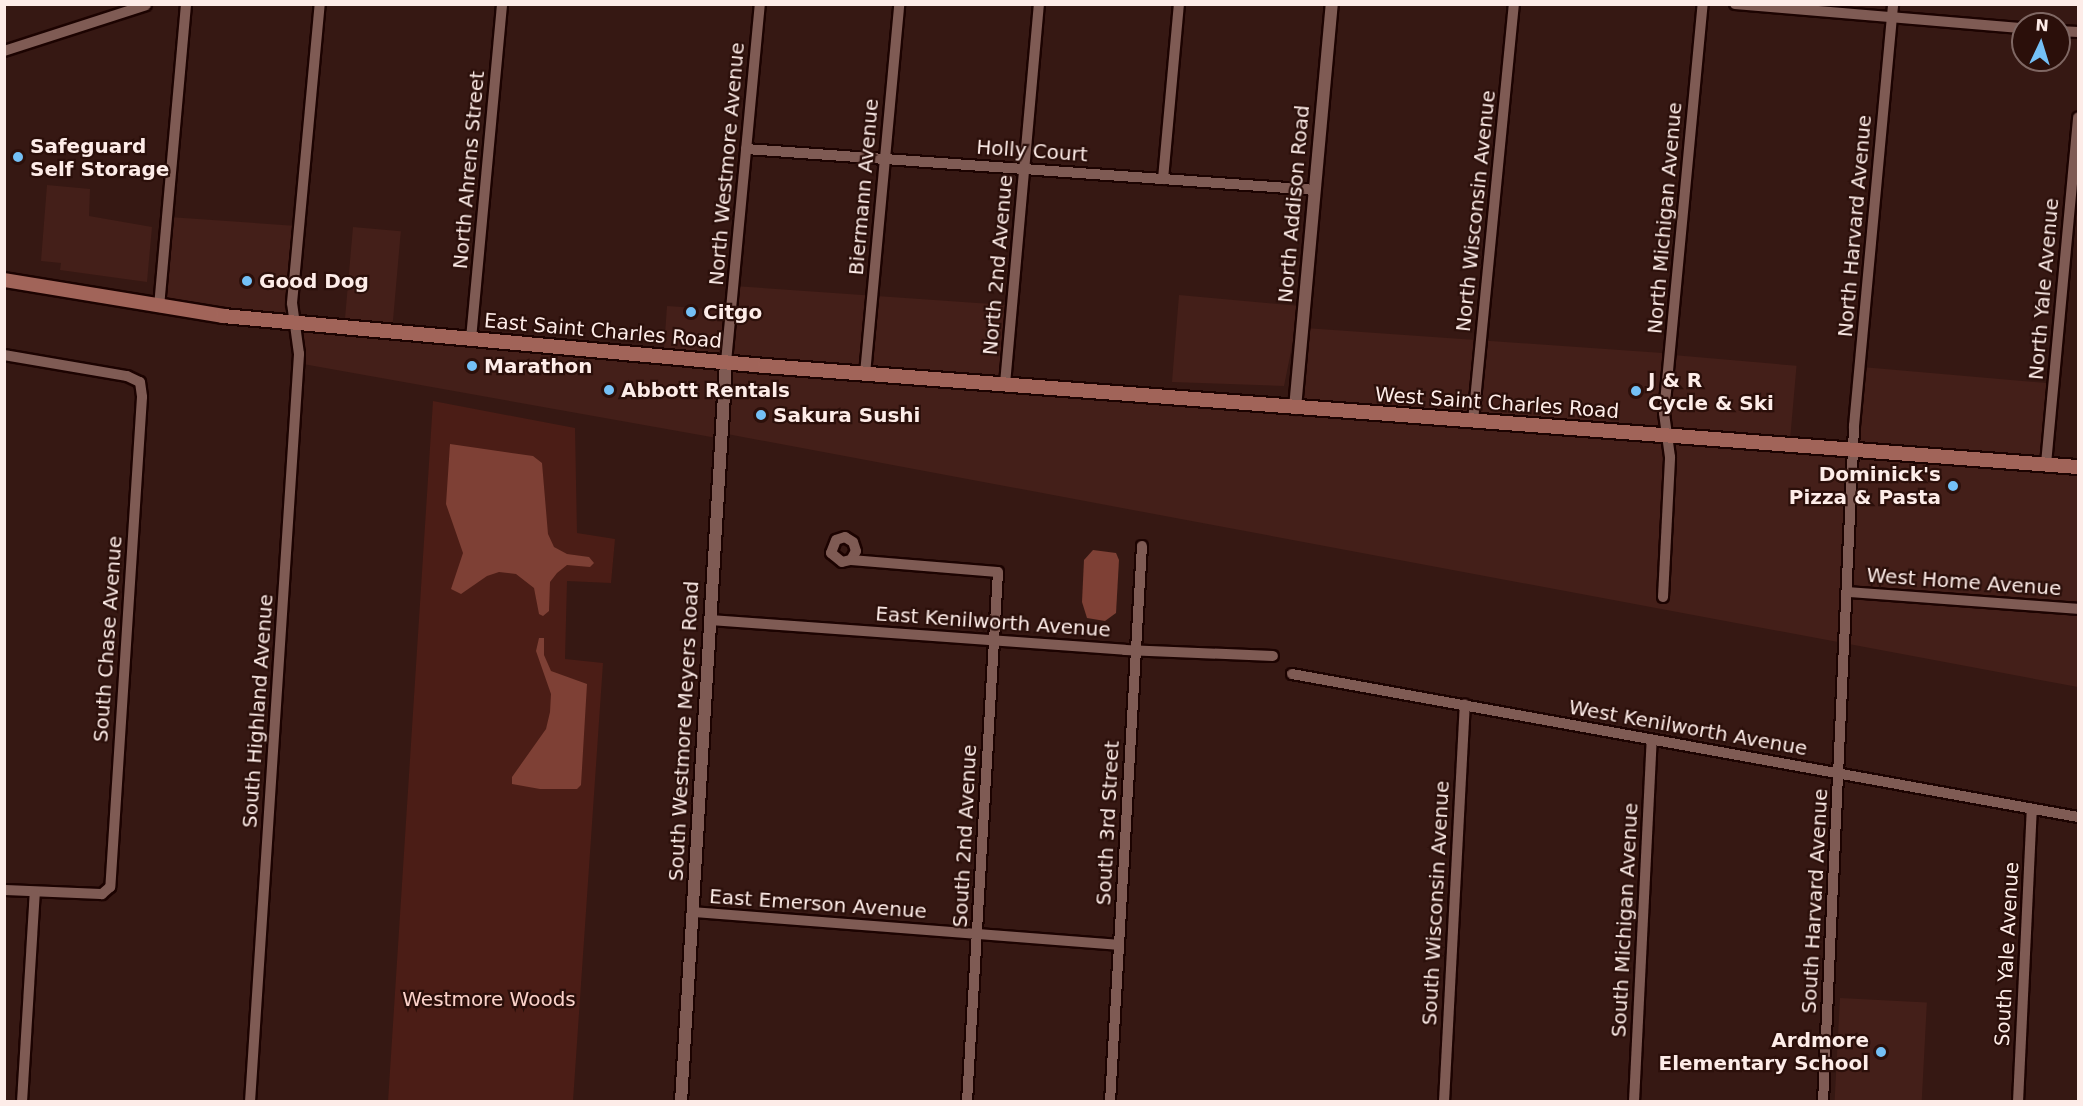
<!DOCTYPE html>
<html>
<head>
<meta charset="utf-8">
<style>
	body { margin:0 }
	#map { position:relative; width:2083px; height:1106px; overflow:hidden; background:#361813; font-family:"DejaVu Sans",sans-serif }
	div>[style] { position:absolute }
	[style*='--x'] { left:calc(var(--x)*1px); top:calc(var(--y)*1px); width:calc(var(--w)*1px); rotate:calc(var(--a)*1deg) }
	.built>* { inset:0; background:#441f19; transform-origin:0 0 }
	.green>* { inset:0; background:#4b1d16 }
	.water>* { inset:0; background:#7e4035 }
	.roads { filter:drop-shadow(2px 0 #1c0301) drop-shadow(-2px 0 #1c0301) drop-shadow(0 2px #1c0301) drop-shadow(0 -2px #1c0301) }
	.minor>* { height:10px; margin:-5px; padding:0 5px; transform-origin:5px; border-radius:5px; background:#7f5b54 }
	.tertiary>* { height:12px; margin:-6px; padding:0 6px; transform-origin:6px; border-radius:6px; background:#7f5b54 }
	.secondary>* { height:14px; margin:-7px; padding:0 7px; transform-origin:7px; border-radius:7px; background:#a16459 }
	.dots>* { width:16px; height:16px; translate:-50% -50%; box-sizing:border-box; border:3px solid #2b0f0a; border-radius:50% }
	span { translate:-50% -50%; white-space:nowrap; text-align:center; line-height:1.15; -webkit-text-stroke:4.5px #2b0f0a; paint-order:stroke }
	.poi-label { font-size:20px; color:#fdece8; font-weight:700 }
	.left { translate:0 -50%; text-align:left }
	.right { translate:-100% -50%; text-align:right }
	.street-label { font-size:20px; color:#fdece8 }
	.park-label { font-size:20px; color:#fbd2ca }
	.frame { position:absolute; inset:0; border:6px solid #fdece8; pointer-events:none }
	.north { position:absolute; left:2011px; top:12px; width:60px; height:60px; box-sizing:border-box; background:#2b0f0a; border:2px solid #7f6763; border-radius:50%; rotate:4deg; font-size:16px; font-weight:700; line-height:24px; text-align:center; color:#fdece8 }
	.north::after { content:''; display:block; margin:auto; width:21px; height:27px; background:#74c0f6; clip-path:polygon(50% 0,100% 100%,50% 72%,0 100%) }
</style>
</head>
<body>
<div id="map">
	<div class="built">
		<div style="clip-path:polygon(47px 185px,90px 189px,89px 216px,152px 227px,147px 282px,60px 270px,61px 263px,41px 261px)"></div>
		<div style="left:169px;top:217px;width:128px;height:87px;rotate:4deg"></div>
		<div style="left:353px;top:227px;width:48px;height:98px;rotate:5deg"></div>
		<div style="left:734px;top:286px;width:276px;height:74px;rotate:4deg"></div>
		<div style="clip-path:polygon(1179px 295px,1300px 306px,1284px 386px,1172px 382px)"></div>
		<div style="left:667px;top:306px;width:62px;height:48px;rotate:4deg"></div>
		<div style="clip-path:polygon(300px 327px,722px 364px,717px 438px,303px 364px)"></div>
		<div style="left:1305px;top:328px;width:362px;height:77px;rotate:4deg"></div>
		<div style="left:1673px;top:355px;width:124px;height:78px;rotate:5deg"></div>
		<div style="clip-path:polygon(730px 366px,2078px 471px,2078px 687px,727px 434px)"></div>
		<div style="left:1862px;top:367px;width:190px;height:80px;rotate:5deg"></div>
		<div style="left:1840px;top:998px;width:87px;height:103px;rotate:3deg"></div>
	</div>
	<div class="green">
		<div style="clip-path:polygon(433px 401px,575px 428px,577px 533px,615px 539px,611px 583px,567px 581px,565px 659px,603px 663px,573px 1101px,388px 1102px)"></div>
	</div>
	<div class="water">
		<div style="clip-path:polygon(450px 444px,533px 456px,542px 463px,548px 534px,554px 547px,567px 554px,589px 557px,594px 563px,590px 567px,567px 565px,557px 573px,550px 582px,549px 611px,543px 616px,539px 614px,534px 588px,516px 574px,499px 572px,487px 576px,461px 594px,451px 589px,463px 553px,446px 504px)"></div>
		<div style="clip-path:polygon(1093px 550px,1116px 553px,1119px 560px,1116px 613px,1105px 621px,1087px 618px,1082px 602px,1084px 560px)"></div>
		<div style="clip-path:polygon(539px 638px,544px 638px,544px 655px,551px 671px,587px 684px,581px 785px,577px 789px,540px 789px,512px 784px,512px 777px,546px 729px,550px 712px,551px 694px,536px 651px)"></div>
	</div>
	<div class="roads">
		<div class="minor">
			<div style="--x:1735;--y:4;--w:289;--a:4.8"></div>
			<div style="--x:2059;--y:31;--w:19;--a:3"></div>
			<div style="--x:4;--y:51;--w:149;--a:-17.9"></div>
			<div style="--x:746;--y:149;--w:570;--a:4.12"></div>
			<div style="--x:1163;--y:179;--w:176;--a:-84.8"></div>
			<div style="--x:159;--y:307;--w:304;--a:-84.9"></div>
			<div style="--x:471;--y:339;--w:336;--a:-84.7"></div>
			<div style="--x:4;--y:355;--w:125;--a:9.7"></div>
			<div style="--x:127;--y:376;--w:14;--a:25"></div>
			<div style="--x:140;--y:382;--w:15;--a:82"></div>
			<div style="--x:142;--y:397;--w:491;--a:93.7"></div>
			<div style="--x:110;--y:887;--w:11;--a:139"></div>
			<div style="--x:102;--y:894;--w:98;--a:-177.7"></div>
			<div style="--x:726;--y:362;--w:360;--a:-84.6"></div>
			<div style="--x:865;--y:374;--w:372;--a:-84.7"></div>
			<div style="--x:1005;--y:384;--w:382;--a:-84.9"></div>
			<div style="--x:1473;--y:421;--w:419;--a:-84.4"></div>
			<div style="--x:2046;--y:464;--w:348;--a:-84.7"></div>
			<div style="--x:851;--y:560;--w:10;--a:-61"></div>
			<div style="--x:856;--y:551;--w:9;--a:-108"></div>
			<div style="--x:853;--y:542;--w:9;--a:-148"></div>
			<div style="--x:845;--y:537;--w:9;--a:162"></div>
			<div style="--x:836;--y:540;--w:14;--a:111"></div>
			<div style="--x:831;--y:553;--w:14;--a:39"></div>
			<div style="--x:842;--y:562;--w:9;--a:-13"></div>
			<div style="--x:851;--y:560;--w:147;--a:4.7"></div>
			<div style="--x:998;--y:572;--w:531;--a:93.35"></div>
			<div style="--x:1848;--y:592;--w:231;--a:4.2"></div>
			<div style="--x:1663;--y:597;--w:140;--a:-87.1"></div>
			<div style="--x:1670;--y:457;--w:44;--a:-97.8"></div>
			<div style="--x:1664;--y:413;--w:411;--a:-84.6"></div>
			<div style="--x:710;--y:620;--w:416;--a:4.1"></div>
			<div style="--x:1125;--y:650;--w:148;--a:2.3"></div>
			<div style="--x:1292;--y:674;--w:799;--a:10.31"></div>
			<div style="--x:693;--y:912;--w:427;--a:4.4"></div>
			<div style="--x:22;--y:1102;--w:210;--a:-86.5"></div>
			<div style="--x:250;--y:1102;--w:750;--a:-86.25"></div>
			<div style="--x:299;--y:354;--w:51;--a:-97.8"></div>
			<div style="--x:292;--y:303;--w:300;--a:-84.7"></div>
			<div style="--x:1110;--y:1102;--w:557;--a:-86.71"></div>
			<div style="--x:1444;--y:1102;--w:398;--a:-87"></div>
			<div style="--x:1634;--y:1102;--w:362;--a:-87.2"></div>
			<div style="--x:1823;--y:1102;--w:677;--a:-87.37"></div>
			<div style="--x:1854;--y:426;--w:424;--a:-84.7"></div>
			<div style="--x:2018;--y:1102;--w:293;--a:-87.3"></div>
		</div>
		<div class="tertiary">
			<div style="--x:1295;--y:408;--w:406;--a:-84.8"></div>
			<div style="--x:681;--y:1102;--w:741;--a:-86.52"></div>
		</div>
		<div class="secondary">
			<div style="--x:4;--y:280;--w:222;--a:9.3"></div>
			<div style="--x:223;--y:316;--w:544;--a:5.27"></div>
			<div style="--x:765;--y:366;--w:1317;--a:4.4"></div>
		</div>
	</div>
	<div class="dots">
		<div style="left:18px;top:157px;background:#74c0f6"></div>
		<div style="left:247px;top:281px;background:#74c0f6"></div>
		<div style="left:691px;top:312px;background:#74c0f6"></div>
		<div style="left:472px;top:366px;background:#74c0f6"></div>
		<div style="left:609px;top:390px;background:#74c0f6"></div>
		<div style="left:1636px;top:391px;background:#74c0f6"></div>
		<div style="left:761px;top:415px;background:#74c0f6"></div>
		<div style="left:1953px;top:486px;background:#74c0f6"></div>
		<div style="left:1881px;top:1052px;background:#74c0f6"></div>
	</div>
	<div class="poi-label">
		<span class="left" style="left:30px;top:158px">Safeguard<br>Self Storage</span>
		<span class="left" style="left:259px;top:281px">Good Dog</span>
		<span class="left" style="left:703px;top:312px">Citgo</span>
		<span class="left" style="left:484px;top:366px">Marathon</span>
		<span class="left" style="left:1648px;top:392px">J &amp; R<br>Cycle &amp; Ski</span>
		<span class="left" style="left:621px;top:390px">Abbott Rentals</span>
		<span class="left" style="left:773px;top:415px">Sakura Sushi</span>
		<span class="right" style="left:1941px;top:486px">Dominick's<br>Pizza &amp; Pasta</span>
		<span class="right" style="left:1869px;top:1052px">Ardmore<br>Elementary School</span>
	</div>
	<div class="street-label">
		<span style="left:1032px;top:151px;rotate:4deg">Holly Court</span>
		<span style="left:727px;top:164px;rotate:-85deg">North Westmore Avenue</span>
		<span style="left:469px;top:170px;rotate:-85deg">North Ahrens Street</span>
		<span style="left:864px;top:187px;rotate:-85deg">Biermann Avenue</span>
		<span style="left:1294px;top:204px;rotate:-85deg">North Addison Road</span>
		<span style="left:1476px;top:211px;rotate:-84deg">North Wisconsin Avenue</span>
		<span style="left:1665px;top:218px;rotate:-85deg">North Michigan Avenue</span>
		<span style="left:1855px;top:226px;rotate:-85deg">North Harvard Avenue</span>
		<span style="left:998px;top:265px;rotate:-85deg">North 2nd Avenue</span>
		<span style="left:2044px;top:289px;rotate:-85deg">North Yale Avenue</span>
		<span style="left:603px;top:331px;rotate:5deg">East Saint Charles Road</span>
		<span style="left:1497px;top:403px;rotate:4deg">West Saint Charles Road</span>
		<span style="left:1964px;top:582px;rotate:4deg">West Home Avenue</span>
		<span style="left:993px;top:622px;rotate:4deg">East Kenilworth Avenue</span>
		<span style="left:108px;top:639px;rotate:-86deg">South Chase Avenue</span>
		<span style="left:258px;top:711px;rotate:-86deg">South Highland Avenue</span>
		<span style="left:1688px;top:728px;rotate:10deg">West Kenilworth Avenue</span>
		<span style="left:684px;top:731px;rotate:-87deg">South Westmore Meyers Road</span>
		<span style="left:1108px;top:823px;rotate:-87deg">South 3rd Street</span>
		<span style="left:965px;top:836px;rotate:-87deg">South 2nd Avenue</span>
		<span style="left:1815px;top:901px;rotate:-87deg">South Harvard Avenue</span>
		<span style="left:1436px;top:903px;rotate:-87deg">South Wisconsin Avenue</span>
		<span style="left:818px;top:904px;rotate:4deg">East Emerson Avenue</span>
		<span style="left:1625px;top:920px;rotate:-87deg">South Michigan Avenue</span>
		<span style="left:2007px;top:954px;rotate:-87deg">South Yale Avenue</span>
	</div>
	<div class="park-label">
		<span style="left:489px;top:999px">Westmore Woods</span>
	</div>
	<div class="frame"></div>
	<div class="north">N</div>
</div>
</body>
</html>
